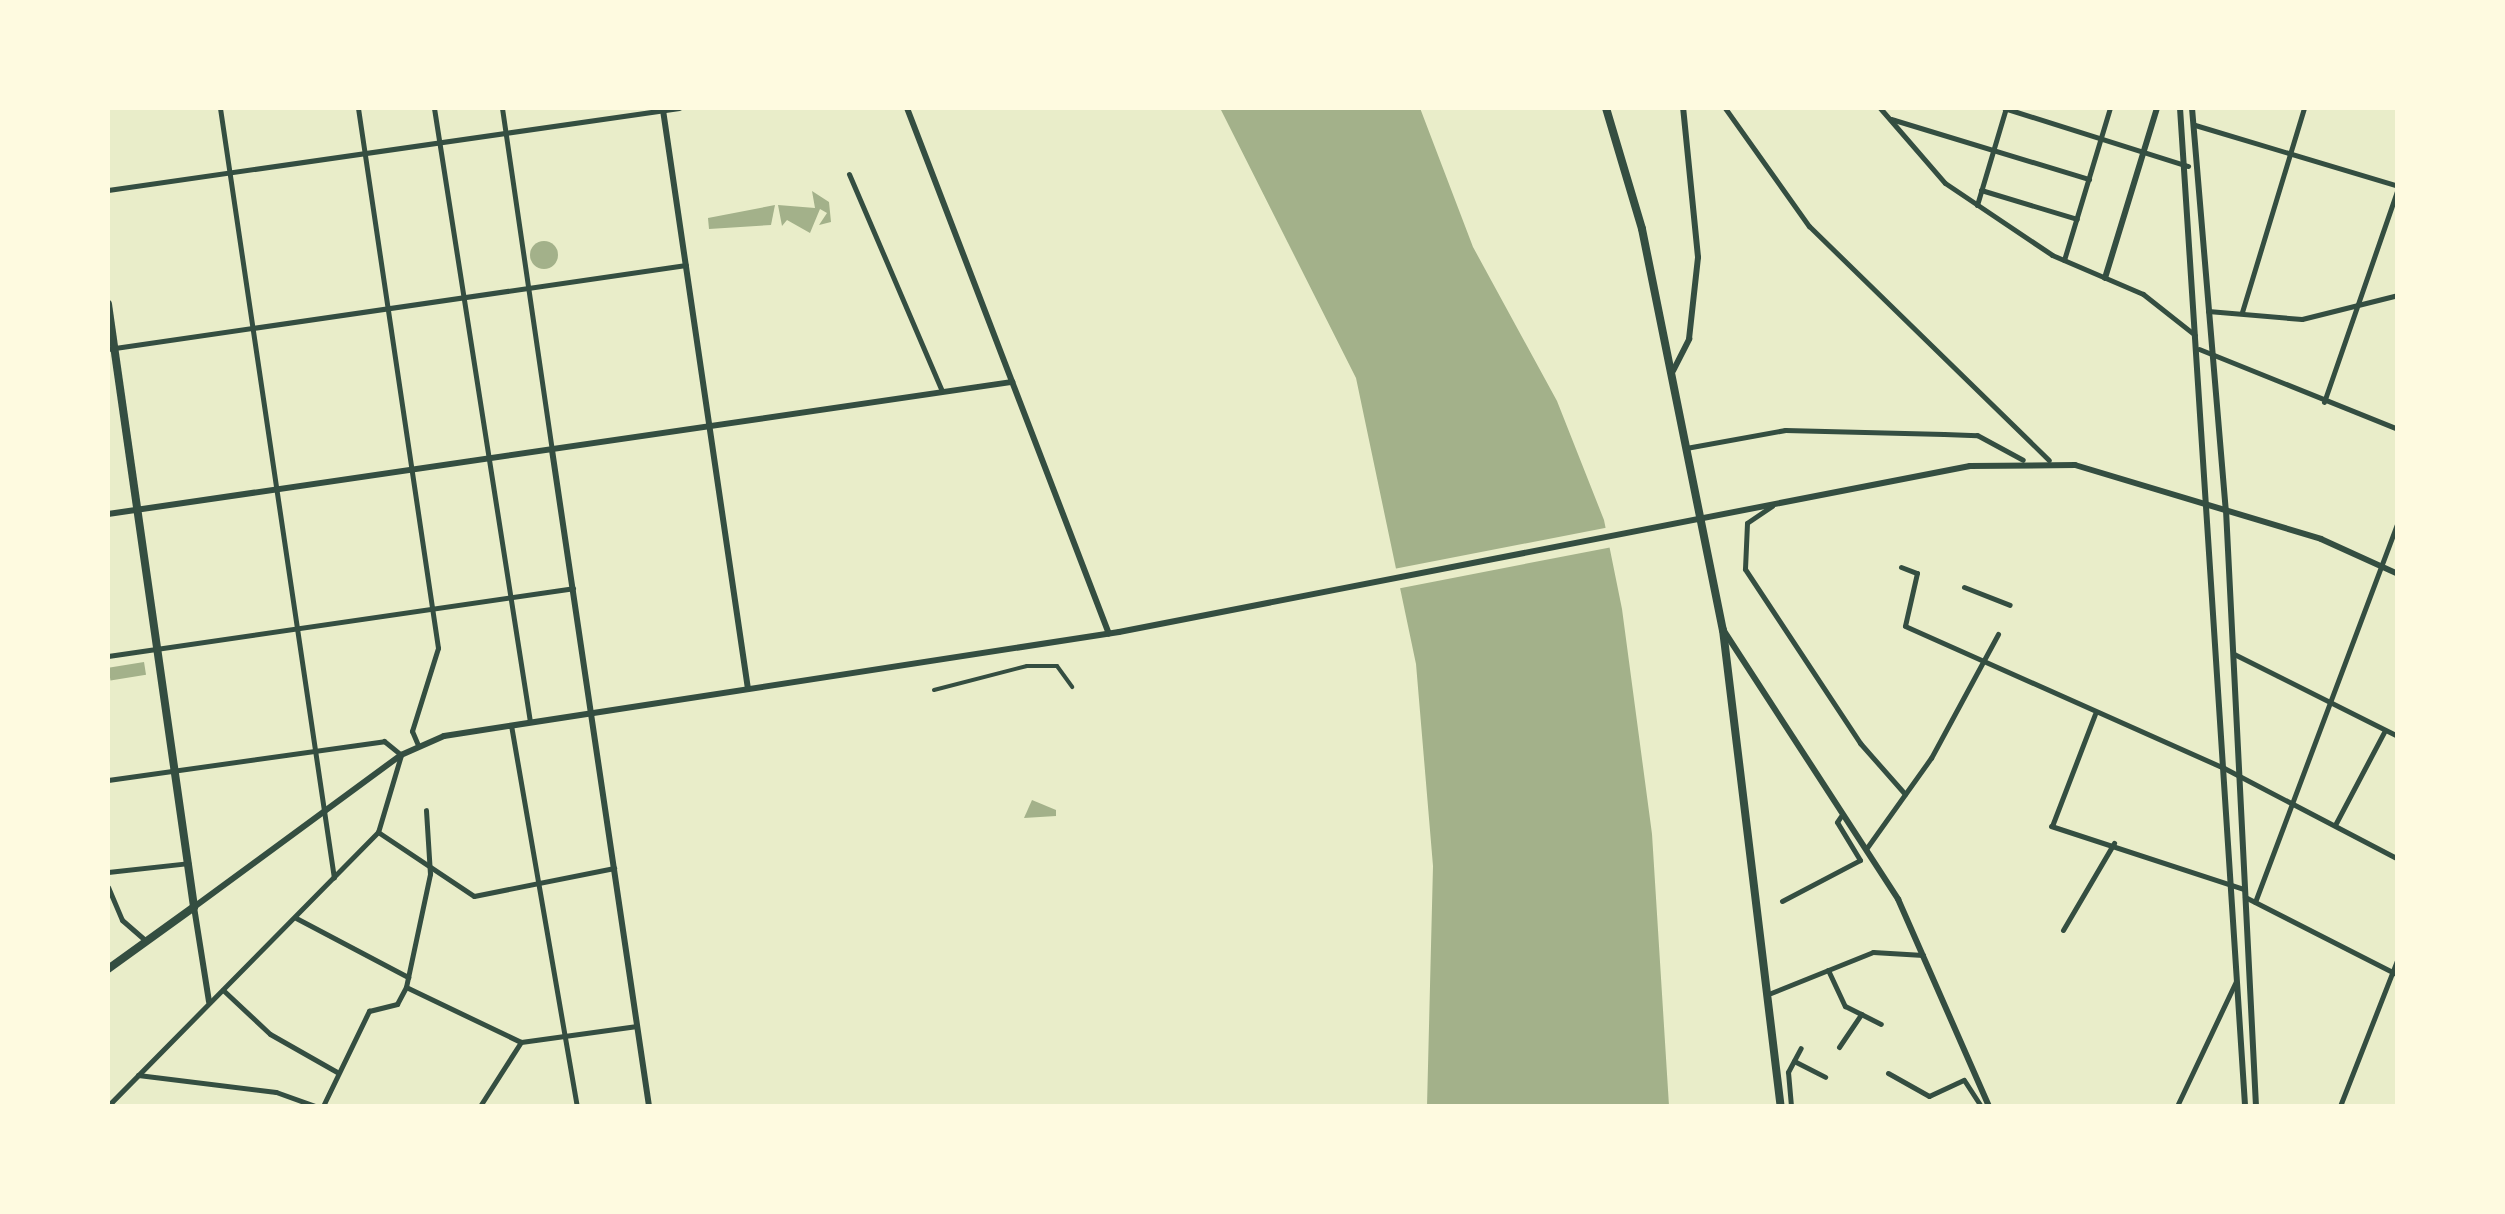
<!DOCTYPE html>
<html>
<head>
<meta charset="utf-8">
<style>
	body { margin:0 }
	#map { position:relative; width:2505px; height:1214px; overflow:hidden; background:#e9edc9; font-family:"Roboto Serif",serif }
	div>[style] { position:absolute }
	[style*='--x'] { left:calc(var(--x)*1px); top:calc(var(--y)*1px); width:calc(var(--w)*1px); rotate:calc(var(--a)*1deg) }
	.water>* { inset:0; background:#a3b18a; transform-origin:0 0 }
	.round { border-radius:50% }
	.pier>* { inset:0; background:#e9edc9; transform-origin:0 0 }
	.pedestrian>* { height:4px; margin:-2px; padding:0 2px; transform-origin:2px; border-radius:2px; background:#344e41 }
	.minor>* { height:5px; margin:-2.5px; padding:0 2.5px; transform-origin:2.5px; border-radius:2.5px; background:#344e41 }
	.tertiary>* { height:6px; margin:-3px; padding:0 3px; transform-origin:3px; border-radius:3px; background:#344e41 }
	.secondary>* { height:6px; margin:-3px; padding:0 3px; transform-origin:3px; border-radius:3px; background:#344e41 }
	.primary>* { height:8px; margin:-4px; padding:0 4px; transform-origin:4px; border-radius:4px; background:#344e41 }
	span { translate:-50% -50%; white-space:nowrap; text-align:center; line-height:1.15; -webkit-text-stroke:10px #fefae0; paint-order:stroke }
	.frame { position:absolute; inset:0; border:110px solid #fefae0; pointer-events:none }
</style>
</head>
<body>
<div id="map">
	<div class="water">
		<div style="clip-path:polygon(1220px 108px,1420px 108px,1473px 247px,1557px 401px,1604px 520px,1622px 609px,1652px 834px,1669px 1106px,1427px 1106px,1433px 866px,1416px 664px,1356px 378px)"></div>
		<div style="clip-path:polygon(812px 191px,829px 202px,831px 222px,819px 225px,827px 213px,820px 209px,810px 233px,787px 220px,782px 226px,778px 205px,815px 208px)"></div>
		<div style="clip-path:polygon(775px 205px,771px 225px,709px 229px,708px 218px)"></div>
		<div class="round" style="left:530px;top:241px;width:28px;height:28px"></div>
		<div style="left:144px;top:662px;width:13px;height:36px;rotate:81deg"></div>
		<div style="clip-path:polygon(1032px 800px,1056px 810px,1056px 816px,1024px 818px)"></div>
	</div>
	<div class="pier">
		<div style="left:1610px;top:527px;width:20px;height:223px;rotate:79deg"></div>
	</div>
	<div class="pedestrian">
		<div style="--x:934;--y:690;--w:96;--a:-14.5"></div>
		<div style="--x:1027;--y:666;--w:30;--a:0"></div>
		<div style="--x:1057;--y:666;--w:26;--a:54"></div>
	</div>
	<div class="minor">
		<div style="--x:220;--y:108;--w:778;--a:81.58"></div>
		<div style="--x:358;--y:108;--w:546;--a:81.57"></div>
		<div style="--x:438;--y:648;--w:87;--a:107.4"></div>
		<div style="--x:412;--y:731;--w:15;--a:67"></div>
		<div style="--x:434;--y:108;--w:621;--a:81.11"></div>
		<div style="--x:502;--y:108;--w:346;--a:81.7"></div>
		<div style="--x:1725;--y:108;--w:145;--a:54.6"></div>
		<div style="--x:1809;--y:226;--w:335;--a:44.3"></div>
		<div style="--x:1880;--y:108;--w:99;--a:49.1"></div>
		<div style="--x:1945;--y:183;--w:129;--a:33.9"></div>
		<div style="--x:2052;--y:255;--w:99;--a:23.2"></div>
		<div style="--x:2143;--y:294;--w:66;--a:38.3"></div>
		<div style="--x:2004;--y:108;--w:193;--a:17.5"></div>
		<div style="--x:1891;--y:119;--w:207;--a:16.9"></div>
		<div style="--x:2195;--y:125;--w:212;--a:16.7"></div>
		<div style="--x:849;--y:174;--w:236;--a:66.8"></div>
		<div style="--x:108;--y:190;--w:577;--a:-8.17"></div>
		<div style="--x:1981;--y:190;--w:100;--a:16.8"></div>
		<div style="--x:1977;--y:205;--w:101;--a:-73.4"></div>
		<div style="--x:2064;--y:260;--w:159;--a:-73.2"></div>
		<div style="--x:2208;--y:311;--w:94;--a:4.9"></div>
		<div style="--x:2302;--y:319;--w:99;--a:-14"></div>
		<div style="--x:2242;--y:312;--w:213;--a:-73.1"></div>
		<div style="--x:108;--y:349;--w:584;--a:-8.27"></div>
		<div style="--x:2199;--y:349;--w:214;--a:21.9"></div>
		<div style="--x:2324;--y:402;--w:226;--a:-70.9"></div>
		<div style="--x:1686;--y:448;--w:101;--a:-10.3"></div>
		<div style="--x:1785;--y:430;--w:159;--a:1.4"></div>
		<div style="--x:1944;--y:434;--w:33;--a:2"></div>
		<div style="--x:1977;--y:435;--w:52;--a:28.5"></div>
		<div style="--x:1772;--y:506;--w:30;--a:146"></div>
		<div style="--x:1747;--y:523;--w:46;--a:92.5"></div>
		<div style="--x:1745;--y:569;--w:209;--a:56.5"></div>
		<div style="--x:1860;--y:743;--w:68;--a:48.6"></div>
		<div style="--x:1901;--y:567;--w:17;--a:21"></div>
		<div style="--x:1917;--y:573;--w:54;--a:102.8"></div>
		<div style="--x:1905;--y:626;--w:349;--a:24"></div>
		<div style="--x:2224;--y:768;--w:196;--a:27.6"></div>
		<div style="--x:1964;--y:587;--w:49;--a:21.4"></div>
		<div style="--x:2234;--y:654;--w:183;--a:26.6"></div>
		<div style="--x:108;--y:656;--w:470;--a:-8.3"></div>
		<div style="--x:511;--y:725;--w:387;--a:80.2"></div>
		<div style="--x:108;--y:780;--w:279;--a:-8"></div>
		<div style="--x:384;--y:741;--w:22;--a:39"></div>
		<div style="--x:401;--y:755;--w:80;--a:106.6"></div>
		<div style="--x:378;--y:832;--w:385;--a:134.6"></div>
		<div style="--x:2335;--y:825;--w:107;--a:-62.2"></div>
		<div style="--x:2051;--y:826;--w:203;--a:18.1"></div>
		<div style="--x:2052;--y:826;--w:120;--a:-69"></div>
		<div style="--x:378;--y:832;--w:115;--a:33.7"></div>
		<div style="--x:474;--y:896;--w:143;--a:-11.3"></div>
		<div style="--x:1866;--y:849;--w:112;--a:-54.5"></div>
		<div style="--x:1931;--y:758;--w:141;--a:-61.6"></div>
		<div style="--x:108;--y:872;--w:81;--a:-6.3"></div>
		<div style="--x:108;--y:887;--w:36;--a:67"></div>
		<div style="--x:122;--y:920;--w:32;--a:41"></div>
		<div style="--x:2245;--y:897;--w:172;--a:27"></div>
		<div style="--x:1782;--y:901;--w:88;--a:-27.7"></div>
		<div style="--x:1860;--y:860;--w:44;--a:-121.2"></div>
		<div style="--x:1837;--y:822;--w:7;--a:-56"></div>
		<div style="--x:2255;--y:902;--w:406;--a:-69.4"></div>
		<div style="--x:296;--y:918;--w:127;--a:27.8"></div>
		<div style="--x:2063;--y:930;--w:101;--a:-59.6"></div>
		<div style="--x:1828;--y:970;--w:40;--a:65"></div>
		<div style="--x:1845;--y:1006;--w:40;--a:26.6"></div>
		<div style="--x:406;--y:987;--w:127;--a:25.6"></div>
		<div style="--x:521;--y:1042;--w:117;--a:-7.9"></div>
		<div style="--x:223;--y:990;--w:64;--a:43.1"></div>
		<div style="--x:270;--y:1034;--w:77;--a:29.6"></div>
		<div style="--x:1771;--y:993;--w:110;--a:-21.9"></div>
		<div style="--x:1873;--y:952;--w:50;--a:3.4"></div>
		<div style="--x:1839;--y:1047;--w:40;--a:-56"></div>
		<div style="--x:1794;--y:1061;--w:35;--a:27"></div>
		<div style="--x:1888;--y:1073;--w:47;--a:29.3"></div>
		<div style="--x:1929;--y:1096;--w:38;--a:-25"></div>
		<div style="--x:1964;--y:1080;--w:31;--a:57"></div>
		<div style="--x:138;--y:1075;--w:139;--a:7"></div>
		<div style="--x:276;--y:1092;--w:41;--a:19.7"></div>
		<div style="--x:323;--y:1106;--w:106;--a:-64.2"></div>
		<div style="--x:369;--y:1011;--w:29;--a:-14"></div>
		<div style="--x:397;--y:1004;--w:19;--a:-62"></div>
		<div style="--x:406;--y:987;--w:116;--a:-78"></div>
		<div style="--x:430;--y:874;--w:64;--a:-93.6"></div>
		<div style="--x:480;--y:1106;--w:76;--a:-57.4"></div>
		<div style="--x:1791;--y:1106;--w:34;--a:-95"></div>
		<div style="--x:1788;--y:1072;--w:27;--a:-62"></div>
		<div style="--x:2177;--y:1106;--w:138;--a:-64.7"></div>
		<div style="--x:2340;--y:1106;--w:159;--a:-68.6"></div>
	</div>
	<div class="tertiary">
		<div style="--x:907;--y:108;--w:563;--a:68.99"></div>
		<div style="--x:2180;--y:108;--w:1000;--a:86.27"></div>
		<div style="--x:2192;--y:108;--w:403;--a:85.2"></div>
		<div style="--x:2226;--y:510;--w:597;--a:87.12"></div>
		<div style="--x:663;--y:110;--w:585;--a:81.65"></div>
		<div style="--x:2105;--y:278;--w:178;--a:-73"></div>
		<div style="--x:1673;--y:371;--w:36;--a:-63"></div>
		<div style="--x:1689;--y:339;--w:82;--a:-83.7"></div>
		<div style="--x:1698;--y:257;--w:150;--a:-95.7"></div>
		<div style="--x:552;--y:450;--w:663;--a:81.59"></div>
		<div style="--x:108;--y:514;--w:914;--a:-8.31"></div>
		<div style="--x:1724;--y:631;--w:320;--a:57"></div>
		<div style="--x:1898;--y:899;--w:226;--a:66.3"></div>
		<div style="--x:194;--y:907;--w:96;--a:81"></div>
	</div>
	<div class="secondary">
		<div style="--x:194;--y:907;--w:257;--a:-36.3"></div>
		<div style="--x:401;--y:755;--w:47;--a:-23.8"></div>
		<div style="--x:444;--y:736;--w:683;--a:-8.76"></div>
		<div style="--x:1119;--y:632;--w:867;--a:-11.04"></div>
		<div style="--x:1970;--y:466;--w:105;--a:-0.5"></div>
		<div style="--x:2075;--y:465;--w:257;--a:16.7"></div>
		<div style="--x:2321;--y:539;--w:85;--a:24.4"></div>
	</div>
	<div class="primary">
		<div style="--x:1606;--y:108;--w:126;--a:73.4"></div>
		<div style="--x:1642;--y:229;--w:409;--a:78.6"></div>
		<div style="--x:1723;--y:630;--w:480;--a:83.1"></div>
		<div style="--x:108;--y:304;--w:609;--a:81.88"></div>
		<div style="--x:194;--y:907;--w:106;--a:144.2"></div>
	</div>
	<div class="frame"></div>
</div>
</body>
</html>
